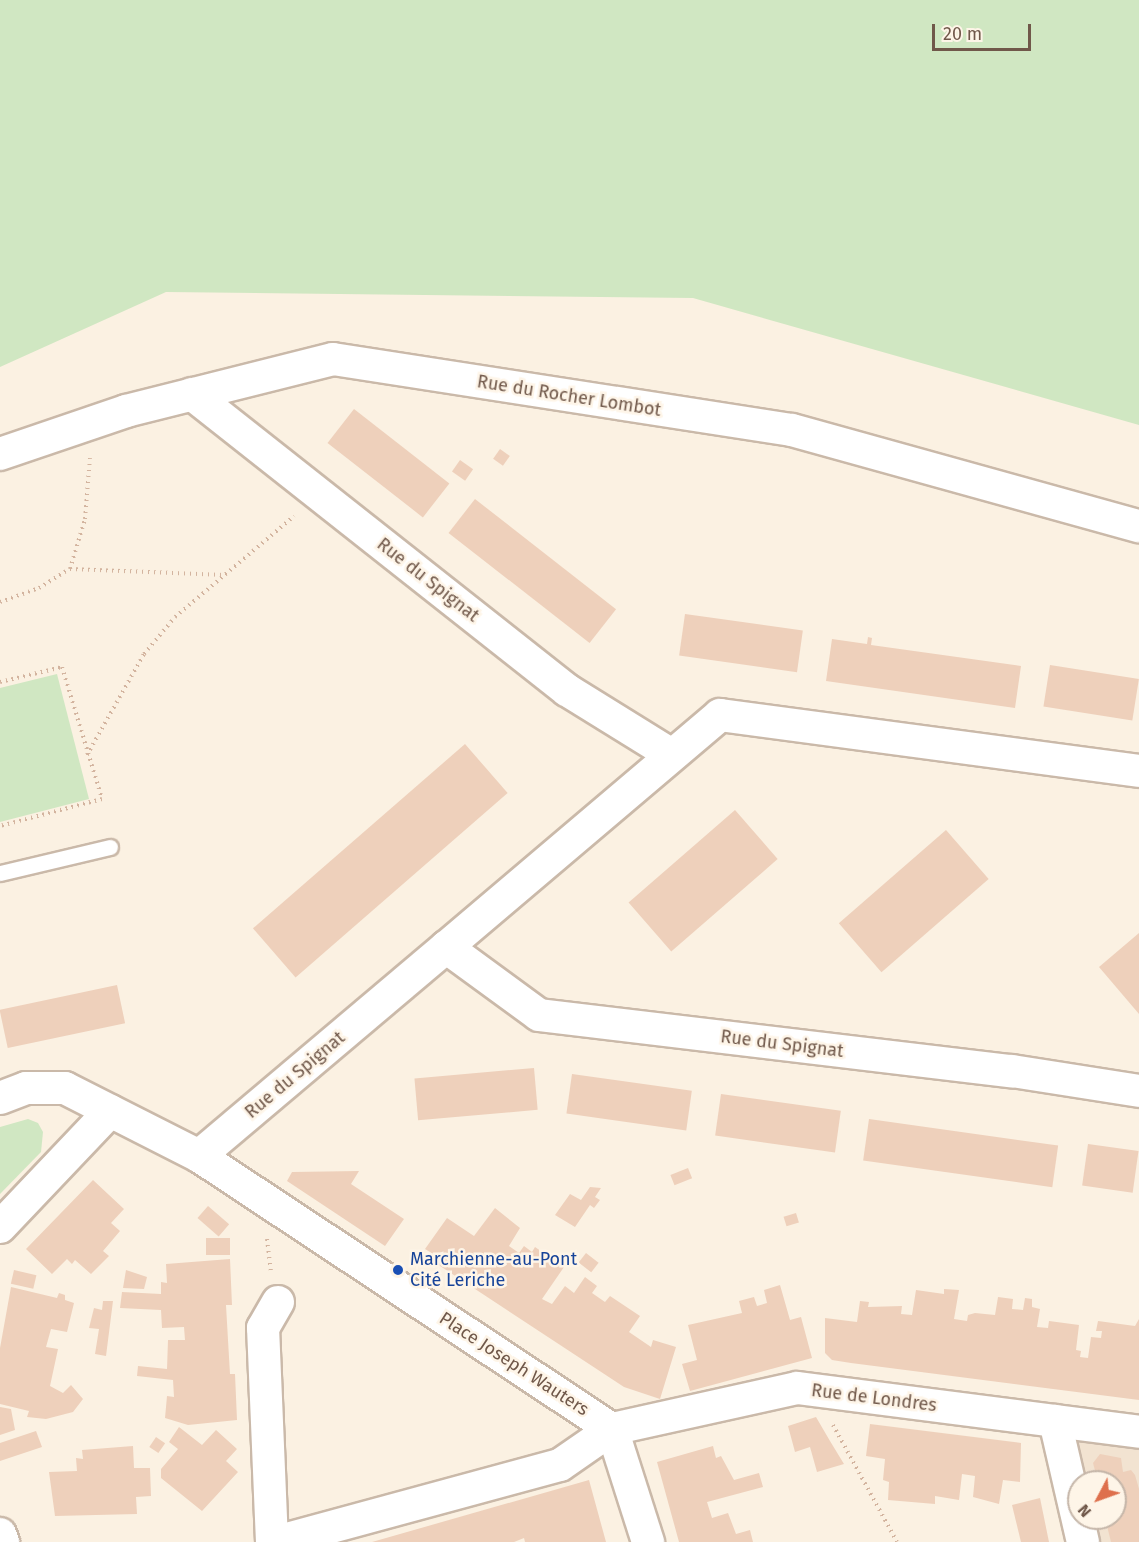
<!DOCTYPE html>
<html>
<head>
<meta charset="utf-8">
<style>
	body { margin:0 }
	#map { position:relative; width:1139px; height:1542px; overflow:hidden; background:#fbf1e2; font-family:"Fira Sans",sans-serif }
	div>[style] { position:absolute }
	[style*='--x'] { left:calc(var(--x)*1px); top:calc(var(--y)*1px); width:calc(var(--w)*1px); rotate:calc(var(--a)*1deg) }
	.residential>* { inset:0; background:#f2e3d1 }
	.green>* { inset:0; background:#d0e7c2 }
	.building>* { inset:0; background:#eed0bb; transform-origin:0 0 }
	.path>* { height:4px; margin-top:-2px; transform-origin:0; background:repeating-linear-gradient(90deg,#d3b49f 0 1.5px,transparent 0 6px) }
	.roads { filter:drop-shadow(2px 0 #cab9a9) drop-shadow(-2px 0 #cab9a9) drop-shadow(0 2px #cab9a9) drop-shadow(0 -2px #cab9a9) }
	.service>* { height:15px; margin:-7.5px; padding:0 7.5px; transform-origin:7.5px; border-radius:7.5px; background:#fff }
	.minor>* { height:32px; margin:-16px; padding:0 16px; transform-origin:16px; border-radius:16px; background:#fff }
	.dots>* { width:16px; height:16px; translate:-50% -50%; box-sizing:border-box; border:3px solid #fef5e8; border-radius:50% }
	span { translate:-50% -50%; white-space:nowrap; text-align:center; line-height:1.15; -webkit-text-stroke:5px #fef5e8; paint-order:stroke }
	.street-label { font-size:18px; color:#70584a }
	.transit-label { font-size:18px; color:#164399 }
	.left { translate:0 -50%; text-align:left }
	.north { position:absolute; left:1067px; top:1470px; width:60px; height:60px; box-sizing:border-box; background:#fef5e8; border:2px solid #c5b6a9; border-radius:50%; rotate:229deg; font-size:16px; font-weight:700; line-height:24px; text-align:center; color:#70584a }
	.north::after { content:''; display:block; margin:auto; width:21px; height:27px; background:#de704d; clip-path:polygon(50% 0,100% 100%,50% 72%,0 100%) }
	.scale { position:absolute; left:932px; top:24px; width:99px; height:27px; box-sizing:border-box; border:3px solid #70584a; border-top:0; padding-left:8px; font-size:18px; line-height:21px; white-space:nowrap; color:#70584a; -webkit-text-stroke:4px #fef5e8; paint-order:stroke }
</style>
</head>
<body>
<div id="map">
	<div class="residential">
		<div style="clip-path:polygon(evenodd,1055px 1421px,1139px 1432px,1139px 1542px,1083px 1542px,1055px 1421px,1079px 1482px,1115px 1482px,1115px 1518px,1079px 1518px,1079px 1482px)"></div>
	</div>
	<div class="green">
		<div style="clip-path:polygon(0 0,1139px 0,1139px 425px,693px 298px,166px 292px,0 367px)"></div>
		<div style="clip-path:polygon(57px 674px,89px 799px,0 822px,0 688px)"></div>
		<div style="clip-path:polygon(28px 1119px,38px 1123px,43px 1132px,41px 1152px,0 1194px,0 1127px)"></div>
	</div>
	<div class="building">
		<div style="left:354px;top:409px;width:121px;height:43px;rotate:38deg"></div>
		<div style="left:500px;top:449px;width:12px;height:12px;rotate:35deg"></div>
		<div style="left:460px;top:460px;width:16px;height:14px;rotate:35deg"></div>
		<div style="left:475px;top:499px;width:179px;height:43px;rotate:38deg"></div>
		<div style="left:685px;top:614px;width:119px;height:42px;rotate:8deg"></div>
		<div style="clip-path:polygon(868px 637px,872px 638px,871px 645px,1021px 666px,1015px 708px,826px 681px,832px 639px,867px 644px)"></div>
		<div style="left:1050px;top:665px;width:90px;height:42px;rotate:9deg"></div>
		<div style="left:465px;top:744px;width:65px;height:281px;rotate:49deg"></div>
		<div style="left:735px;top:810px;width:65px;height:141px;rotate:49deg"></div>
		<div style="left:946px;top:830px;width:65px;height:142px;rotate:49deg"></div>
		<div style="clip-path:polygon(1139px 933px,1139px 1014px,1099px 967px)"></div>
		<div style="left:117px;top:985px;width:39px;height:120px;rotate:78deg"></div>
		<div style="left:534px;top:1068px;width:42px;height:120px;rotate:85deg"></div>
		<div style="left:572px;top:1074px;width:121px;height:40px;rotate:8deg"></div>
		<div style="left:721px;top:1094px;width:121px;height:42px;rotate:8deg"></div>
		<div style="left:869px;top:1119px;width:191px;height:42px;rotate:8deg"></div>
		<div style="left:1088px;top:1144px;width:51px;height:42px;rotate:8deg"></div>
		<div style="left:688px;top:1168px;width:11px;height:19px;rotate:68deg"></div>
		<div style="clip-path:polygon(359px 1171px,351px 1184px,404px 1219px,385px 1246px,287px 1181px,292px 1172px)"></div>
		<div style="clip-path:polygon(93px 1180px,124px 1209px,111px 1223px,120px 1231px,103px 1251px,109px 1256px,91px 1274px,75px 1260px,72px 1264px,67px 1259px,52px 1274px,26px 1249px)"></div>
		<div style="clip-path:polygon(590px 1187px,601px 1188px,595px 1197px,600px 1200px,594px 1208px,590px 1205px,575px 1227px,555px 1215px,570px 1194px,581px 1200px)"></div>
		<div style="left:208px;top:1206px;width:28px;height:16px;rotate:41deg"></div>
		<div style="clip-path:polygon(495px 1208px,520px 1228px,509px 1246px,519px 1253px,524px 1246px,532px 1252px,535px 1247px,564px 1267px,542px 1299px,552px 1304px,565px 1286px,574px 1293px,585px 1277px,597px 1286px,592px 1293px,605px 1302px,610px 1296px,640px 1316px,629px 1332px,651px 1347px,653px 1340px,676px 1347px,660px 1399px,624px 1387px,431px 1260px,435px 1255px,425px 1249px,447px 1218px,474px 1236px)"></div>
		<div style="left:796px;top:1213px;width:10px;height:13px;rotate:73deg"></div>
		<div style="left:230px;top:1238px;width:17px;height:24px;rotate:90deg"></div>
		<div style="left:586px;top:1253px;width:16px;height:12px;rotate:38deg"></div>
		<div style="clip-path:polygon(230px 1259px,232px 1305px,226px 1305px,228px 1340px,230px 1374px,235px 1374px,237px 1420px,188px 1425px,165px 1418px,167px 1396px,174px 1397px,173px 1380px,137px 1376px,138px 1366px,167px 1369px,168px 1340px,185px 1340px,184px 1327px,162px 1328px,161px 1310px,120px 1308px,122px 1292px,161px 1294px,161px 1282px,167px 1283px,166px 1264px)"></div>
		<div style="left:14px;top:1270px;width:23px;height:14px;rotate:13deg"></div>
		<div style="clip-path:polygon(126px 1270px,147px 1277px,144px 1289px,123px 1288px)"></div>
		<div style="clip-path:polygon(780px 1285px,790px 1320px,801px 1317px,812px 1358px,690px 1391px,682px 1364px,697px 1360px,688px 1325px,742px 1313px,739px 1301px,754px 1297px,757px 1306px,767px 1303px,764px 1290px)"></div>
		<div style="clip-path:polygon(11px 1287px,57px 1298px,59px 1293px,65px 1295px,65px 1300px,74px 1303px,67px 1332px,51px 1329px,46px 1347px,58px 1349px,50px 1386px,63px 1393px,71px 1385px,83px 1399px,73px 1412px,46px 1419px,27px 1417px,29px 1411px,0 1404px,0 1348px)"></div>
		<div style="clip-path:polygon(944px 1289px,959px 1290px,954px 1319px,967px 1321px,968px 1315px,975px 1313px,995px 1315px,998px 1297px,1013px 1299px,1012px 1309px,1023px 1310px,1025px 1298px,1032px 1299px,1032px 1307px,1040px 1309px,1037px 1327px,1048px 1328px,1049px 1321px,1079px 1325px,1076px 1350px,1081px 1351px,1080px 1357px,1088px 1358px,1091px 1337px,1101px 1338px,1102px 1331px,1096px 1331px,1098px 1321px,1135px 1326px,1139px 1319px,1139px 1400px,851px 1363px,832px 1360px,825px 1353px,825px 1318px,857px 1322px,860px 1301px,869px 1302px,868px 1307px,902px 1306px,901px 1314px,912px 1315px,916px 1290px,944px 1294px)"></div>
		<div style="clip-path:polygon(103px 1301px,113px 1301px,106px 1356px,95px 1354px,99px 1329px,89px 1328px,94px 1308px,102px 1310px)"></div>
		<div style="clip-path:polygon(0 1407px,11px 1409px,15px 1430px,0 1435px)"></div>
		<div style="clip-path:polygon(816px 1417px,830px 1441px,844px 1464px,817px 1472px,810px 1447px,795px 1452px,788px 1426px)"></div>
		<div style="clip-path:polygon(870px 1424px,1021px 1443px,1020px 1482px,1003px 1480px,999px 1504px,973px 1497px,975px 1476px,962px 1474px,959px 1500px,935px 1496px,935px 1504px,888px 1500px,889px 1482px,883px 1480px,885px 1459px,866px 1456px)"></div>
		<div style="clip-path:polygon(179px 1427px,202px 1445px,216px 1430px,237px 1449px,226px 1461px,238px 1472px,202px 1511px,161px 1478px,161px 1469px,178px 1449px,169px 1442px)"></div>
		<div style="clip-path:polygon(36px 1431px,42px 1447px,0 1461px,0 1443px)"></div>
		<div style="left:156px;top:1437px;width:11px;height:12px;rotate:34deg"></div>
		<div style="clip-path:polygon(133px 1446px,134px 1468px,150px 1468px,151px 1496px,136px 1497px,137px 1514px,55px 1516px,49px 1472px,77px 1471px,76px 1458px,83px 1459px,82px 1450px)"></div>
		<div style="clip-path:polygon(713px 1446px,716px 1458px,721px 1456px,734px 1480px,759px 1473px,763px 1487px,707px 1502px,712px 1518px,728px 1513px,736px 1534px,750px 1530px,753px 1542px,679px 1542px,657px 1462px)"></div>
		<div style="clip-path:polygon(1100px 1454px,1121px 1458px,1123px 1472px,1131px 1470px,1135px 1475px,1139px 1489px,1139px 1542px,1111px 1542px,1105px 1518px,1115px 1518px,1115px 1482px,1098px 1482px,1093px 1463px)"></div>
		<div style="clip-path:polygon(589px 1480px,606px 1542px,525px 1542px,524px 1538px,514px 1542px,372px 1542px)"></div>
		<div style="clip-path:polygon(1040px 1498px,1049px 1542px,1021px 1542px,1012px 1505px)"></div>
	</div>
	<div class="path">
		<div style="--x:70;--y:569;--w:52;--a:-73.3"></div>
		<div style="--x:85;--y:519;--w:61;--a:-85.3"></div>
		<div style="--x:0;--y:602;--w:41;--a:-19.7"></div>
		<div style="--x:39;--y:588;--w:36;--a:-32"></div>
		<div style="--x:70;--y:569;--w:155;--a:2.2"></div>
		<div style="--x:0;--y:682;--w:64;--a:-13.6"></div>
		<div style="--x:62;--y:667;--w:138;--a:73.1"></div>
		<div style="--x:102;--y:799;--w:106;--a:165.2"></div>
		<div style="--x:87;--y:755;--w:116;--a:-60.6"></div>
		<div style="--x:144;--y:654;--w:48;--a:-50"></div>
		<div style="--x:175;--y:617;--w:156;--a:-40.3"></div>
		<div style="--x:267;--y:1239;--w:33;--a:83"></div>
		<div style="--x:833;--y:1425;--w:133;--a:61.3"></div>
	</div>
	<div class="roads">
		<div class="service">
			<div style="--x:0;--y:873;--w:113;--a:-13.3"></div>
		</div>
		<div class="minor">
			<div style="--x:192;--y:394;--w:478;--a:38.3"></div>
			<div style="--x:567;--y:690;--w:123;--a:31.8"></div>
			<div style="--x:0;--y:454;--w:133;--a:-18.8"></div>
			<div style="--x:126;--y:411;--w:213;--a:-14.1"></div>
			<div style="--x:333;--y:359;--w:464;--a:8.8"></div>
			<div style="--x:792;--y:430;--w:360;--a:15.5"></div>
			<div style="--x:1139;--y:771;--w:423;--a:-172.4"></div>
			<div style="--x:720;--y:715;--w:359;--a:139.7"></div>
			<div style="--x:446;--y:947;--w:115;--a:36.2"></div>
			<div style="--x:539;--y:1015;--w:476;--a:6.8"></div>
			<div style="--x:1012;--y:1071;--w:129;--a:8.9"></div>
			<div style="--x:0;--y:1098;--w:28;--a:-21"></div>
			<div style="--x:26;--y:1088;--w:39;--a:0"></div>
			<div style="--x:65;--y:1088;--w:150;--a:26.9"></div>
			<div style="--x:199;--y:1156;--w:495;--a:33.5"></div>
			<div style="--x:199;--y:1156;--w:324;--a:-40.2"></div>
			<div style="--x:0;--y:1227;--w:160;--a:-46.5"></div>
			<div style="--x:1055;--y:1421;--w:124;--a:77"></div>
			<div style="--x:612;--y:1429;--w:119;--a:72.3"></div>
			<div style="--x:0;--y:1534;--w:9;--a:69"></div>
			<div style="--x:272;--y:1542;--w:214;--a:-92.4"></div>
			<div style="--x:263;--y:1328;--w:30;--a:-60"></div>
			<div style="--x:276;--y:1542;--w:294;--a:-15.2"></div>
			<div style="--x:560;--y:1465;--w:63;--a:-34.7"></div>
			<div style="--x:612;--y:1429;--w:189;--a:-12.5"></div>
			<div style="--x:797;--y:1388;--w:345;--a:7.3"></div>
		</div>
	</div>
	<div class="dots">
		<div style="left:398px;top:1270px;background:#1a4fb4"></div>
	</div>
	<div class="street-label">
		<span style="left:569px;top:396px;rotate:9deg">Rue du Rocher Lombot</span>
		<span style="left:428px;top:580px;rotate:38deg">Rue du Spignat</span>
		<span style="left:782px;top:1044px;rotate:7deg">Rue du Spignat</span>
		<span style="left:295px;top:1075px;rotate:-40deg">Rue du Spignat</span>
		<span style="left:514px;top:1364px;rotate:33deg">Place Joseph Wauters</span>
		<span style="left:874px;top:1398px;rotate:7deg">Rue de Londres</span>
	</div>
	<div class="transit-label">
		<span class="left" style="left:410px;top:1270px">Marchienne-au-Pont<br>Cité Leriche</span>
	</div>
	<div class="north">N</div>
	<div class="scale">20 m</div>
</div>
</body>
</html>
